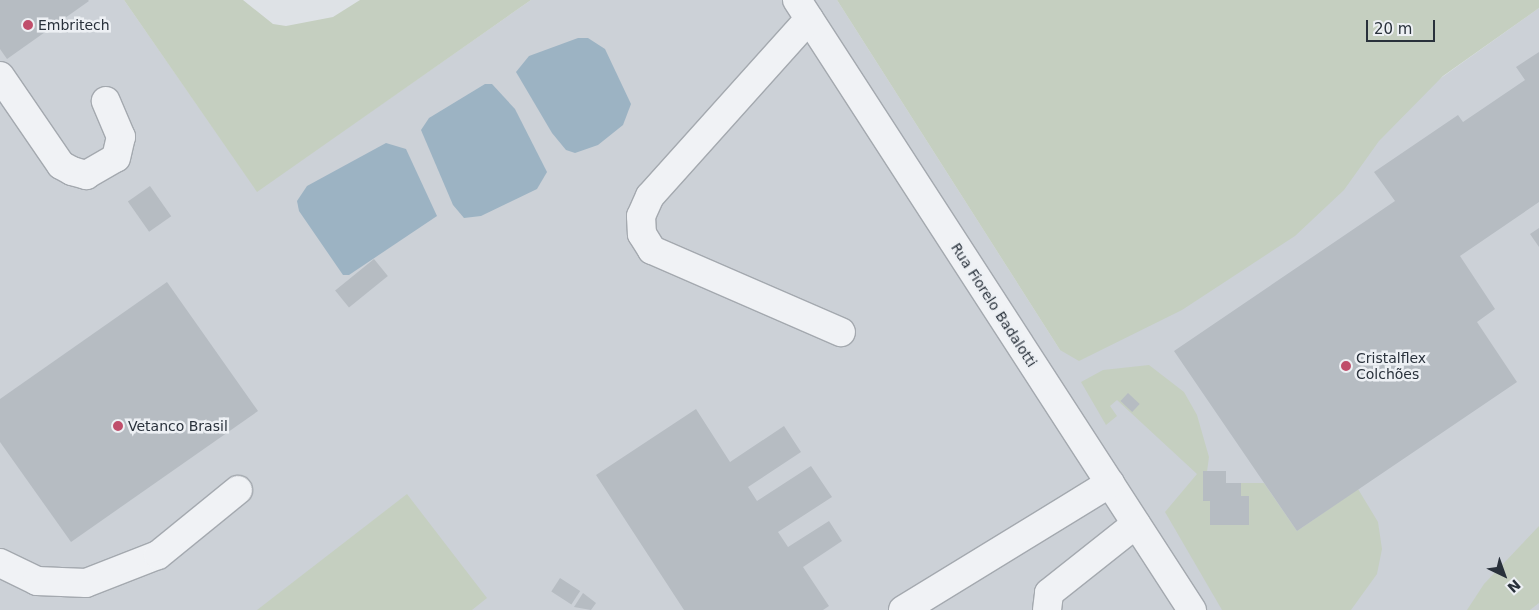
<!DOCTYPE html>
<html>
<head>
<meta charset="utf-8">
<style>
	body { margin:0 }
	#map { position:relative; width:1539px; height:610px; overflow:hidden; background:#dee2e6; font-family:"DejaVu Sans",sans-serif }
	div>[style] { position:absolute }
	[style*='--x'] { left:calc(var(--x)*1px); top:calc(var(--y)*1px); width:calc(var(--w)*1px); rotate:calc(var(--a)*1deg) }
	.built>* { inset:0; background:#ccd1d7 }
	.green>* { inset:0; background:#c5cfc0 }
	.water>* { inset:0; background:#9cb3c3 }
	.building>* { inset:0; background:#b6bcc2; transform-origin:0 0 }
	.roads { filter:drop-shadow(1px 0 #a4a9af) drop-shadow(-1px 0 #a4a9af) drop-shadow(0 1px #a4a9af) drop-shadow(0 -1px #a4a9af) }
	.minor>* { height:28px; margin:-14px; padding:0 14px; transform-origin:14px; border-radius:14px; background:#f0f2f5 }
	.dots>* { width:14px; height:14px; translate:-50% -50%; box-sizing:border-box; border:2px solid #edf0f4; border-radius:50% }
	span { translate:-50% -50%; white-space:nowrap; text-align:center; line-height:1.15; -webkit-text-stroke:5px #edf0f4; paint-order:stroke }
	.poi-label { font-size:14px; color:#29313b }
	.left { translate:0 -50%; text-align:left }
	.street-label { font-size:14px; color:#29313b }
	.north { position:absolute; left:1479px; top:550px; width:50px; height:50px; -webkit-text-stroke:4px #edf0f4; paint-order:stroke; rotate:138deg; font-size:14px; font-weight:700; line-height:20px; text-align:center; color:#29313b }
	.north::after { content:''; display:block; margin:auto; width:18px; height:22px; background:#29313b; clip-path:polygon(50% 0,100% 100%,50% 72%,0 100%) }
	.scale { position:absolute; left:1366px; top:20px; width:69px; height:22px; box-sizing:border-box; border:2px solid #29313b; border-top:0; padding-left:6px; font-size:15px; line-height:18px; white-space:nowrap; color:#29313b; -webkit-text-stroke:4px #edf0f4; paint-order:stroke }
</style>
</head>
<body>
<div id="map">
	<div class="built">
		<div style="clip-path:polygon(0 0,124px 0,257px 191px,531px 0,837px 0,1060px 350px,1539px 8px,1539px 610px,0 610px)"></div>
	</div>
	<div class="green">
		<div style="clip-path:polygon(124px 0,243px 0,273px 24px,286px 26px,333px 17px,360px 0,531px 0,257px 192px)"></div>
		<div style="clip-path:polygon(837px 0,1539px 0,1539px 8px,1443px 76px,1379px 141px,1344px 190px,1295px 236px,1182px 310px,1079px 361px,1060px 350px)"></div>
		<div style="clip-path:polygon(1149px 365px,1184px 392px,1197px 415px,1209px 457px,1203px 501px,1210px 501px,1210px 525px,1249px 525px,1249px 497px,1241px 496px,1241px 483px,1264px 483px,1297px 531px,1358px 489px,1378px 522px,1382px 549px,1377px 574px,1351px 610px,1222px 610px,1165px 512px,1197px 474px,1117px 400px,1110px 406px,1117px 416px,1106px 425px,1081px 382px,1103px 370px)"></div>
		<div style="clip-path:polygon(407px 494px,487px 598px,472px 610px,257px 610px)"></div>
		<div style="clip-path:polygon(1539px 526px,1539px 603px,1530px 610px,1467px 610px,1484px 584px)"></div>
	</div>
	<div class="water">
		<div style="clip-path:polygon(578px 38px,588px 38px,605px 49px,631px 104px,623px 125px,598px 145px,575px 153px,566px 150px,552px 133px,516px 72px,529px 56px)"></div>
		<div style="clip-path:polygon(485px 84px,492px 84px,515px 109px,547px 172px,537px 189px,481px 216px,464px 218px,453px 205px,421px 130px,429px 118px)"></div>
		<div style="clip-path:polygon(386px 143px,406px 149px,437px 216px,349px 275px,343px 275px,299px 211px,297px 201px,307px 186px)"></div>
	</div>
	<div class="building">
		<div style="clip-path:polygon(0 0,88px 0,89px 1px,7px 59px,0 49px)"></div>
		<div style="clip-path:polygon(1539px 52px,1539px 202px,1460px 256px,1495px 309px,1477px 322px,1517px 382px,1297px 531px,1174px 351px,1395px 201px,1374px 172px,1458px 115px,1463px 122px,1525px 80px,1516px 67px)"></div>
		<div style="left:150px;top:186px;width:37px;height:27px;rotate:55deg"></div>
		<div style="clip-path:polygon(1539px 228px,1539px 247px,1530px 234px)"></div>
		<div style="left:374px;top:259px;width:22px;height:50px;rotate:51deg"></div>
		<div style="clip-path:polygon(167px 282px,258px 411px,71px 542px,0 442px,0 399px)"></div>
		<div style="left:1128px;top:393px;width:16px;height:11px;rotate:43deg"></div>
		<div style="clip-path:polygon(696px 409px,730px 462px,784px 426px,801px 452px,748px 487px,757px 501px,811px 466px,832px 497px,778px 532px,788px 547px,829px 521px,842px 541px,803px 567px,829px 606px,823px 610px,684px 610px,596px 475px)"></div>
		<div style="clip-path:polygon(1203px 471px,1226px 471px,1226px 483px,1241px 483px,1241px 496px,1249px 496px,1249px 525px,1210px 525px,1210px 501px,1203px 501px)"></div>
		<div style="left:560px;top:578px;width:24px;height:16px;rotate:33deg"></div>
		<div style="clip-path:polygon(583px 593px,596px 603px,591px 610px,574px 607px)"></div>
	</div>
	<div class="roads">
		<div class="minor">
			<div style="--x:797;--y:0;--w:727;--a:57.08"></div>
			<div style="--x:809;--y:19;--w:238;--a:131.9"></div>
			<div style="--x:650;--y:196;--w:22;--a:114"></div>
			<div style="--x:641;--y:216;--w:18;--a:87"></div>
			<div style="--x:642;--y:234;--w:19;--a:58"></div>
			<div style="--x:652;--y:250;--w:206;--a:23.5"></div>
			<div style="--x:0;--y:76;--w:108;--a:55.6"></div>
			<div style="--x:61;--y:165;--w:13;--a:29"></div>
			<div style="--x:72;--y:171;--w:15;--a:16"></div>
			<div style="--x:86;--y:175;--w:34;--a:-30"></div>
			<div style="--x:116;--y:158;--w:22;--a:-77"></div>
			<div style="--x:121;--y:137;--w:39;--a:-113"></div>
			<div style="--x:0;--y:563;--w:41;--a:25.9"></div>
			<div style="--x:37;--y:581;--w:49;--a:2.3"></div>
			<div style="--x:86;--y:583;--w:77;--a:-21.3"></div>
			<div style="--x:158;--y:555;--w:103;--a:-39.1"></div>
			<div style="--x:903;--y:610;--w:243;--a:-31.5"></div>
			<div style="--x:1047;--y:610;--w:17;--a:-83"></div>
			<div style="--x:1049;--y:593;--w:111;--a:-38.4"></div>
		</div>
	</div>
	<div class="dots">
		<div style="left:28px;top:25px;background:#c04e6b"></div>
		<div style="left:1346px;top:366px;background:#c04e6b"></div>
		<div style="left:118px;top:426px;background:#c04e6b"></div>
	</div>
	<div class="poi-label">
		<span class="left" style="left:38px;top:25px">Embritech</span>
		<span class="left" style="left:1356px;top:366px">Cristalflex<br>Colchões</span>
		<span class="left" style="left:128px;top:426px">Vetanco Brasil</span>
	</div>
	<div class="street-label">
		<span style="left:994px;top:305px;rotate:57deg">Rua Fiorelo Badalotti</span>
	</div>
	<div class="north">N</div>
	<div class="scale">20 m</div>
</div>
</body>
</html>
